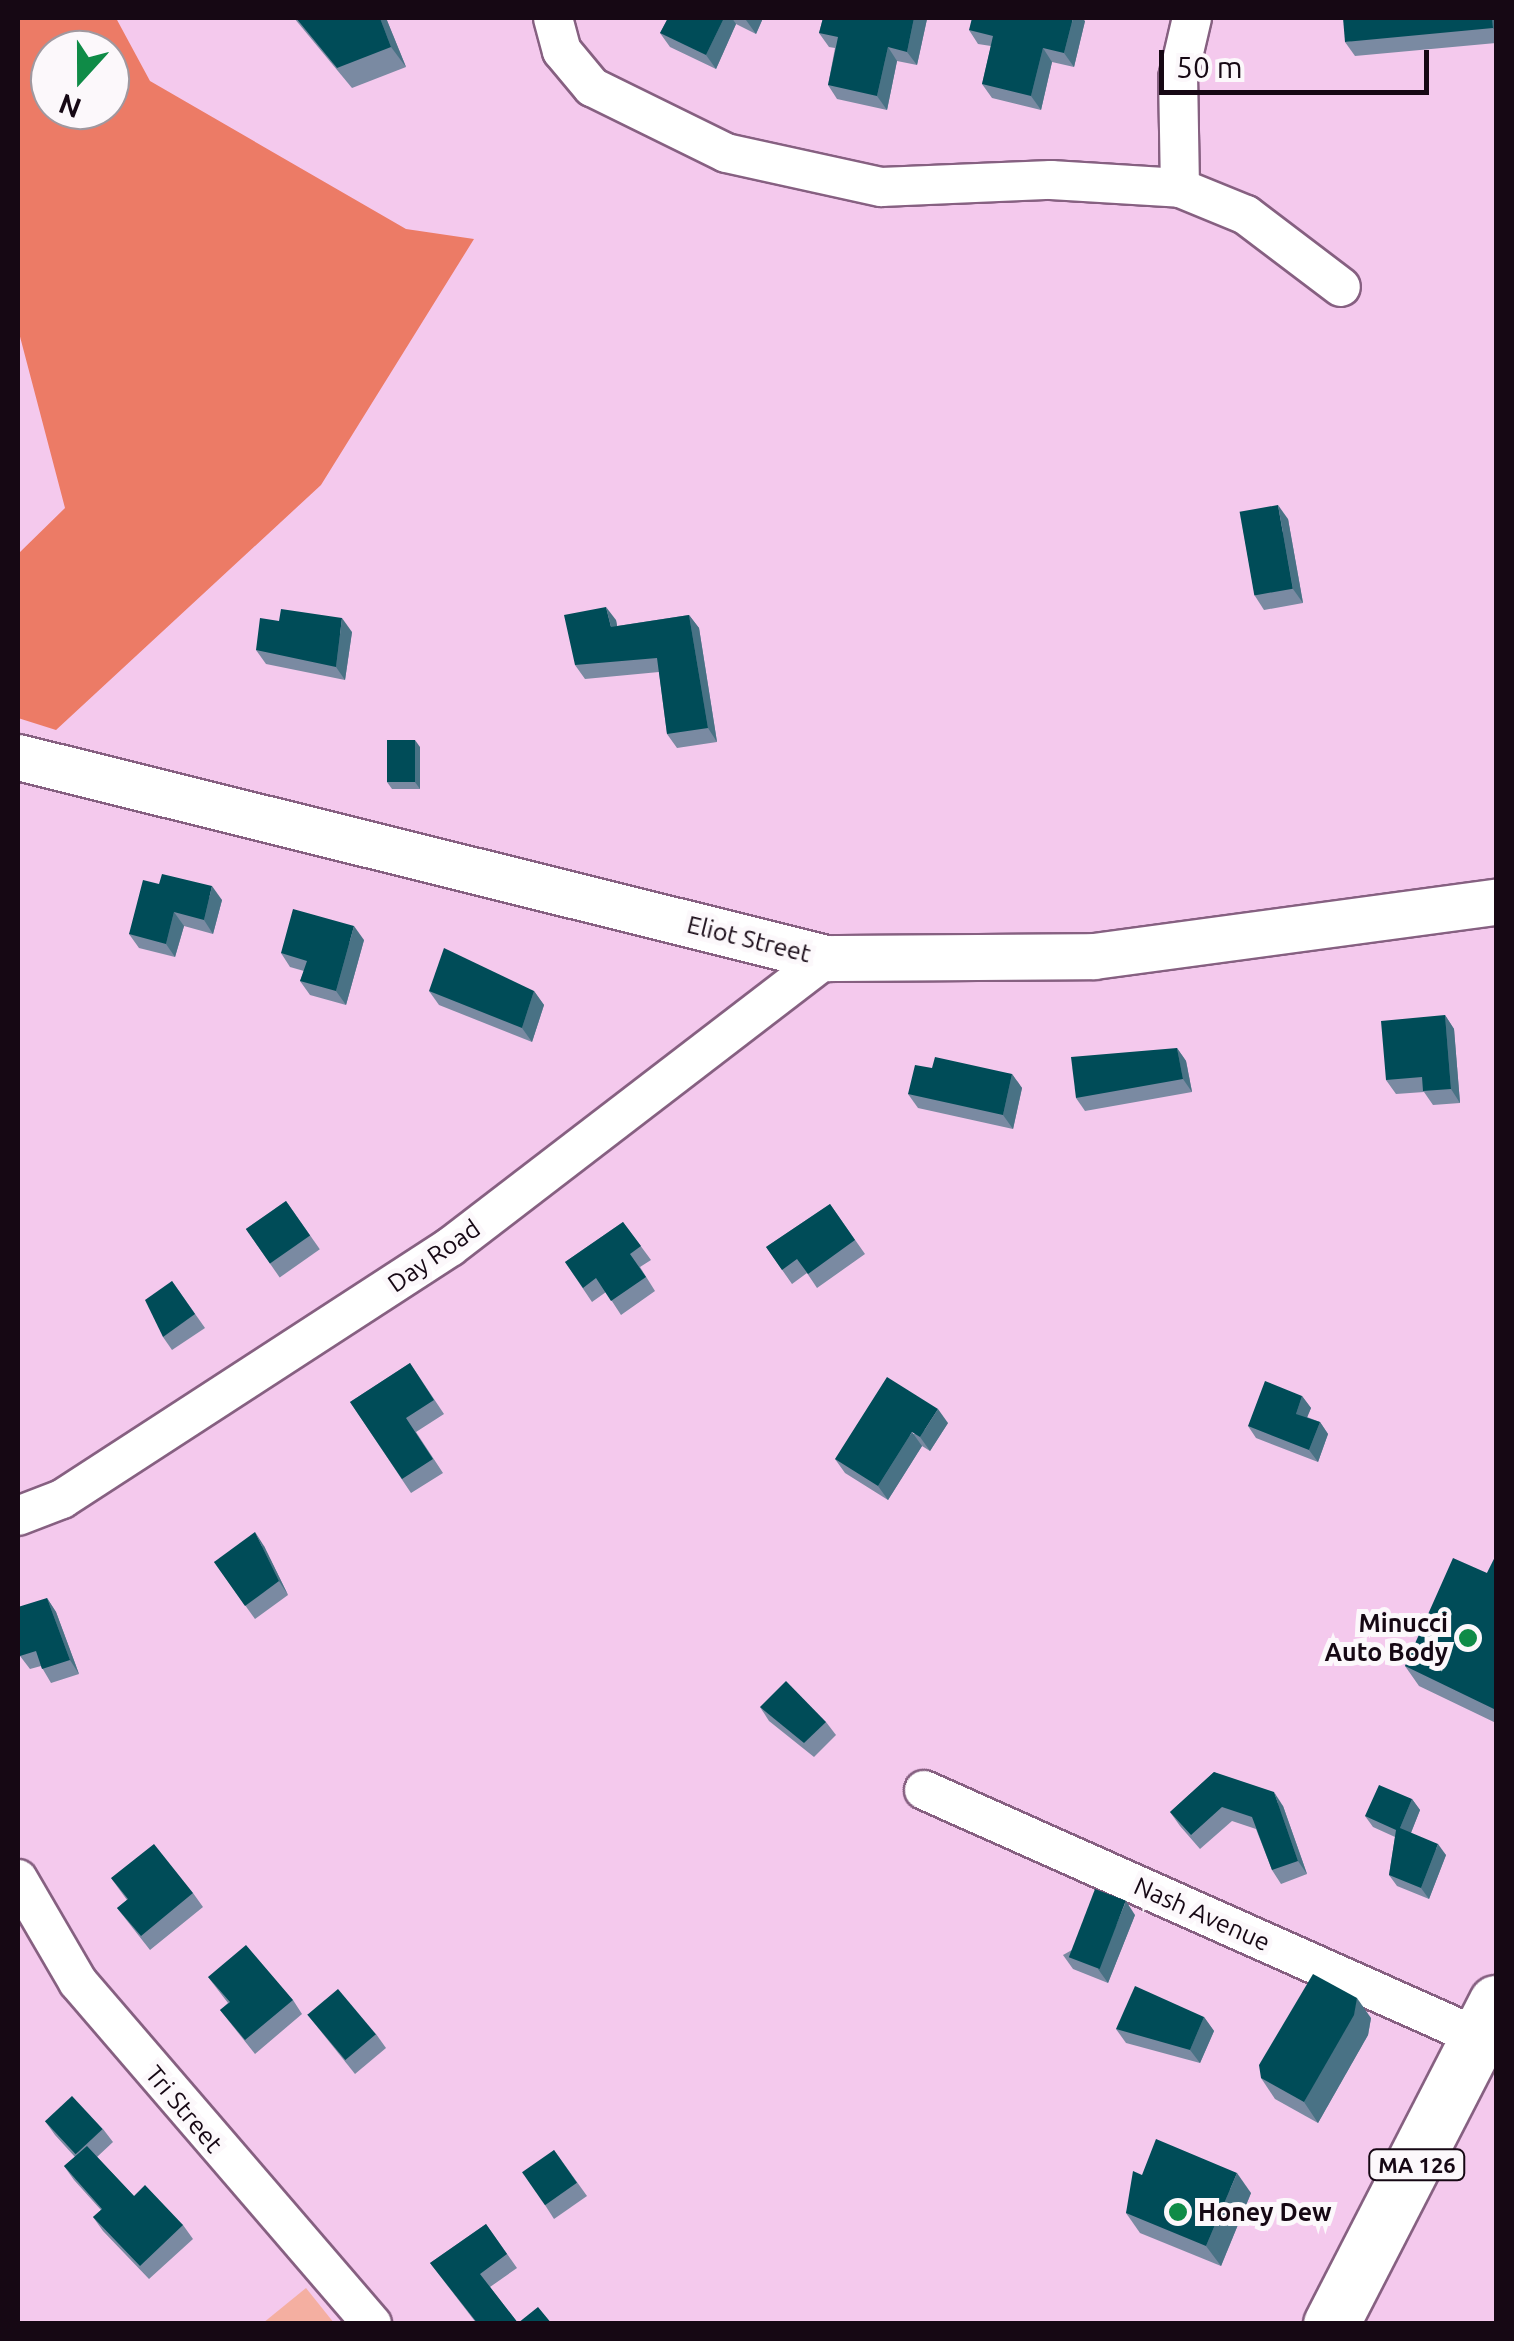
<!DOCTYPE html>
<html>
<head>
<meta charset="utf-8">
<style>
	body { margin:0 }
	#map { position:relative; width:1514px; height:2341px; overflow:hidden; background:#f4c9ed; font-family:Ubuntu,sans-serif }
	div>[style] { position:absolute }
	[style*='--x'] { left:calc(var(--x)*1px); top:calc(var(--y)*1px); width:calc(var(--w)*1px); rotate:calc(var(--a)*1deg) }
	.green>* { inset:0; background:#f4afa1 }
	.forest>* { inset:0; background:#ec7b66 }
	.roads { filter:drop-shadow(2px 0 #866081) drop-shadow(-2px 0 #866081) drop-shadow(0 2px #866081) drop-shadow(0 -2px #866081) }
	.minor>* { height:38px; margin:-19px; padding:0 19px; transform-origin:19px; border-radius:19px; background:#fff }
	.tertiary>* { height:45px; margin:-22.5px; padding:0 22.5px; transform-origin:22.5px; border-radius:22.5px; background:#fff }
	.primary>* { height:55px; margin:-27.5px; padding:0 27.5px; transform-origin:27.5px; border-radius:27.5px; background:#fff }
	.wall>* { inset:0; background:#7a8aa2; transform-origin:0 0 }
	.shaded-wall>* { inset:0; background:#497285 }
	.building>* { inset:0; background:#004c58; transform-origin:0 0 }
	.dots>* { width:28px; height:28px; translate:-50% -50%; box-sizing:border-box; border:5px solid #fcf8fb; border-radius:50% }
	span { translate:-50% -50%; white-space:nowrap; text-align:center; line-height:1.15; -webkit-text-stroke:10px #fcf8fb; paint-order:stroke }
	.shield-label span { padding:2px 8px; background:#fcf8fb; border:2px solid; border-radius:8px; -webkit-text-stroke-width:0 }
	.shield-label { font-size:22px; color:#160814; font-weight:700 }
	.street-label { font-size:25px; color:#160814 }
	.poi-label { font-size:25px; color:#160814; font-weight:700 }
	.right { translate:-100% -50%; text-align:right }
	.left { translate:0 -50%; text-align:left }
	.frame { position:absolute; inset:0; border:20px solid #160814; pointer-events:none }
	.north { position:absolute; left:30px; top:30px; width:100px; height:100px; box-sizing:border-box; background:#fcf8fb; border:2px solid #a0989f; border-radius:50%; rotate:201deg; font-size:28px; font-weight:700; line-height:40px; text-align:center; color:#160814 }
	.north::after { content:''; display:block; margin:auto; width:35px; height:45px; background:#0f8b47; clip-path:polygon(50% 0,100% 100%,50% 72%,0 100%) }
	.scale { position:absolute; left:1159px; top:50px; width:270px; height:45px; box-sizing:border-box; border:5px solid #160814; border-top:0; padding-left:12px; font-size:30px; line-height:35px; white-space:nowrap; color:#160814; -webkit-text-stroke:8px #fcf8fb; paint-order:stroke }
</style>
</head>
<body>
<div id="map">
	<div class="green">
		<div style="clip-path:polygon(306px 2288px,334px 2323px,263px 2323px)"></div>
	</div>
	<div class="forest">
		<div style="clip-path:polygon(evenodd,18px 18px,116px 18px,150px 81px,406px 229px,474px 239px,321px 485px,56px 730px,18px 718px,18px 554px,65px 508px,18px 329px,18px 18px,50px 50px,110px 50px,110px 110px,50px 110px,50px 50px)"></div>
	</div>
	<div class="roads">
		<div class="minor">
			<div style="--x:553;--y:18;--w:34;--a:75"></div>
			<div style="--x:562;--y:51;--w:47;--a:50.2"></div>
			<div style="--x:592;--y:87;--w:149;--a:26.2"></div>
			<div style="--x:726;--y:153;--w:159;--a:12.4"></div>
			<div style="--x:881;--y:187;--w:170;--a:-2.4"></div>
			<div style="--x:1051;--y:180;--w:129;--a:3.5"></div>
			<div style="--x:1180;--y:188;--w:71;--a:22.2"></div>
			<div style="--x:1246;--y:215;--w:119;--a:37.2"></div>
			<div style="--x:1180;--y:188;--w:110;--a:-91"></div>
			<div style="--x:1178;--y:78;--w:62;--a:-76.9"></div>
			<div style="--x:18;--y:1516;--w:47;--a:-21.1"></div>
			<div style="--x:62;--y:1499;--w:463;--a:-33"></div>
			<div style="--x:450;--y:1247;--w:474;--a:-37.5"></div>
			<div style="--x:924;--y:1790;--w:609;--a:24.04"></div>
			<div style="--x:18;--y:1879;--w:119;--a:59.8"></div>
			<div style="--x:78;--y:1982;--w:451;--a:49.3"></div>
		</div>
		<div class="tertiary">
			<div style="--x:18;--y:757;--w:833;--a:13.97"></div>
			<div style="--x:826;--y:958;--w:268;--a:-0.4"></div>
			<div style="--x:1094;--y:956;--w:406;--a:-7.7"></div>
		</div>
		<div class="primary">
			<div style="--x:1331;--y:2324;--w:361;--a:-62.8"></div>
		</div>
	</div>
	<div class="wall">
		<div style="clip-path:polygon(294px 18px,386px 18px,406px 67px,352px 88px)"></div>
		<div style="clip-path:polygon(668px 18px,763px 18px,756px 34px,736px 24px,716px 69px,670px 47px,660px 33px)"></div>
		<div style="clip-path:polygon(823px 18px,925px 18px,927px 19px,917px 65px,897px 61px,887px 110px,837px 99px,828px 85px,835px 48px,829px 47px,819px 33px)"></div>
		<div style="clip-path:polygon(1496px 18px,1496px 43px,1355px 56px,1345px 42px)"></div>
		<div style="clip-path:polygon(1085px 21px,1074px 67px,1052px 62px,1041px 110px,992px 98px,982px 84px,991px 46px,978px 44px,969px 30px)"></div>
		<div style="clip-path:polygon(1288px 519px,1303px 603px,1264px 610px,1255px 596px)"></div>
		<div style="clip-path:polygon(689px 615px,699px 628px,717px 742px,677px 748px,667px 734px,659px 672px,585px 679px,575px 665px,616px 620px,617px 626px)"></div>
		<div style="clip-path:polygon(352px 632px,345px 680px,266px 664px,256px 650px)"></div>
		<div style="clip-path:polygon(420px 747px,420px 789px,392px 789px,387px 782px)"></div>
		<div style="clip-path:polygon(159px 884px,222px 900px,213px 934px,184px 926px,175px 957px,139px 948px,129px 934px)"></div>
		<div style="clip-path:polygon(364px 940px,346px 1005px,310px 995px,300px 981px,304px 971px,290px 967px,281px 953px)"></div>
		<div style="clip-path:polygon(429px 991px,534px 991px,544px 1005px,532px 1042px,439px 1005px)"></div>
		<div style="clip-path:polygon(1445px 1015px,1454px 1029px,1460px 1103px,1433px 1105px,1424px 1092px,1396px 1094px,1386px 1080px)"></div>
		<div style="clip-path:polygon(1177px 1048px,1186px 1061px,1192px 1092px,1085px 1111px,1076px 1098px)"></div>
		<div style="clip-path:polygon(932px 1068px,1012px 1074px,1022px 1088px,1013px 1129px,918px 1108px,908px 1094px)"></div>
		<div style="left:286px;top:1201px;width:59px;height:49px;rotate:55deg"></div>
		<div style="clip-path:polygon(830px 1204px,865px 1254px,817px 1288px,807px 1273px,792px 1284px,766px 1247px)"></div>
		<div style="clip-path:polygon(623px 1222px,651px 1260px,640px 1267px,655px 1291px,621px 1315px,606px 1292px,592px 1302px,565px 1262px)"></div>
		<div style="clip-path:polygon(172px 1281px,205px 1328px,172px 1350px,163px 1337px)"></div>
		<div style="clip-path:polygon(410px 1363px,444px 1414px,416px 1432px,443px 1473px,411px 1493px,350px 1402px)"></div>
		<div style="clip-path:polygon(1302px 1396px,1311px 1408px,1307px 1417px,1320px 1422px,1328px 1434px,1318px 1462px,1256px 1438px,1248px 1426px)"></div>
		<div style="clip-path:polygon(948px 1423px,930px 1451px,922px 1446px,888px 1500px,845px 1473px,835px 1459px)"></div>
		<div style="clip-path:polygon(264px 1546px,288px 1595px,255px 1619px,214px 1562px)"></div>
		<div style="clip-path:polygon(1496px 1555px,1496px 1723px,1419px 1686px,1405px 1666px,1487px 1573px)"></div>
		<div style="clip-path:polygon(47px 1598px,56px 1612px,79px 1674px,51px 1683px,41px 1666px,30px 1669px,20px 1656px)"></div>
		<div style="clip-path:polygon(760px 1707px,826px 1722px,836px 1735px,814px 1757px,769px 1721px)"></div>
		<div style="clip-path:polygon(1214px 1772px,1283px 1806px,1307px 1874px,1281px 1884px,1272px 1870px,1256px 1829px,1232px 1821px,1200px 1849px,1180px 1826px,1170px 1812px)"></div>
		<div style="clip-path:polygon(1412px 1799px,1420px 1810px,1411px 1833px,1446px 1855px,1429px 1899px,1397px 1886px,1389px 1875px,1395px 1837px,1373px 1827px,1365px 1816px)"></div>
		<div style="clip-path:polygon(111px 1878px,193px 1893px,203px 1907px,150px 1950px,117px 1908px,127px 1900px)"></div>
		<div style="clip-path:polygon(1135px 1915px,1108px 1983px,1073px 1969px,1063px 1955px)"></div>
		<div style="clip-path:polygon(208px 1977px,293px 2000px,302px 2014px,255px 2054px,220px 2010px,228px 2003px)"></div>
		<div style="clip-path:polygon(307px 2014px,376px 2034px,386px 2048px,355px 2074px)"></div>
		<div style="clip-path:polygon(1204px 2017px,1214px 2031px,1200px 2063px,1126px 2043px,1116px 2029px)"></div>
		<div style="clip-path:polygon(1371px 2018px,1368px 2035px,1318px 2123px,1275px 2099px,1261px 2078px)"></div>
		<div style="clip-path:polygon(45px 2121px,103px 2129px,113px 2142px,97px 2157px,134px 2196px,183px 2225px,193px 2239px,149px 2279px,103px 2231px,93px 2217px,101px 2210px,74px 2180px,64px 2166px,75px 2157px,55px 2135px)"></div>
		<div style="clip-path:polygon(554px 2150px,587px 2196px,554px 2219px,545px 2205px)"></div>
		<div style="clip-path:polygon(1142px 2175px,1251px 2193px,1221px 2266px,1140px 2233px,1126px 2213px)"></div>
		<div style="clip-path:polygon(486px 2224px,517px 2268px,490px 2287px,518px 2323px,552px 2324px,477px 2324px,430px 2263px)"></div>
	</div>
	<div class="shaded-wall">
		<div style="clip-path:polygon(380px 18px,386px 18px,406px 67px,391px 47px)"></div>
		<div style="clip-path:polygon(724px 18px,732px 18px,736px 24px,716px 69px,706px 55px)"></div>
		<div style="clip-path:polygon(747px 18px,763px 18px,756px 34px,746px 20px)"></div>
		<div style="clip-path:polygon(914px 18px,925px 18px,927px 19px,917px 65px,907px 52px)"></div>
		<div style="clip-path:polygon(1073px 18px,1082px 18px,1085px 21px,1074px 67px,1064px 53px)"></div>
		<div style="clip-path:polygon(1492px 18px,1496px 18px,1496px 33px,1493px 28px)"></div>
		<div style="clip-path:polygon(888px 47px,897px 61px,887px 110px,877px 96px)"></div>
		<div style="clip-path:polygon(1043px 48px,1052px 62px,1041px 110px,1031px 96px)"></div>
		<div style="clip-path:polygon(1278px 505px,1288px 519px,1303px 603px,1293px 589px)"></div>
		<div style="clip-path:polygon(606px 607px,616px 620px,620px 641px,611px 627px)"></div>
		<div style="clip-path:polygon(689px 615px,699px 628px,717px 742px,708px 728px)"></div>
		<div style="clip-path:polygon(342px 618px,352px 632px,345px 680px,336px 667px)"></div>
		<div style="clip-path:polygon(415px 740px,420px 747px,420px 789px,415px 782px)"></div>
		<div style="clip-path:polygon(212px 886px,222px 900px,213px 934px,204px 920px)"></div>
		<div style="clip-path:polygon(174px 912px,184px 926px,175px 957px,166px 944px)"></div>
		<div style="clip-path:polygon(354px 926px,364px 940px,346px 1005px,336px 991px)"></div>
		<div style="clip-path:polygon(534px 991px,544px 1005px,532px 1042px,522px 1028px)"></div>
		<div style="clip-path:polygon(1445px 1015px,1454px 1029px,1460px 1103px,1451px 1089px)"></div>
		<div style="clip-path:polygon(1177px 1048px,1186px 1061px,1192px 1092px,1183px 1079px)"></div>
		<div style="clip-path:polygon(1012px 1074px,1022px 1088px,1013px 1129px,1003px 1115px)"></div>
		<div style="clip-path:polygon(1302px 1396px,1311px 1408px,1304px 1425px,1296px 1414px)"></div>
		<div style="clip-path:polygon(938px 1409px,948px 1423px,930px 1451px,920px 1437px)"></div>
		<div style="clip-path:polygon(1320px 1422px,1328px 1434px,1318px 1462px,1309px 1450px)"></div>
		<div style="clip-path:polygon(912px 1432px,922px 1446px,888px 1500px,878px 1486px)"></div>
		<div style="clip-path:polygon(255px 1532px,264px 1546px,288px 1595px,279px 1581px)"></div>
		<div style="clip-path:polygon(47px 1598px,56px 1612px,79px 1674px,70px 1660px)"></div>
		<div style="clip-path:polygon(1274px 1792px,1283px 1806px,1307px 1874px,1298px 1861px)"></div>
		<div style="clip-path:polygon(1412px 1799px,1420px 1810px,1408px 1840px,1400px 1828px)"></div>
		<div style="clip-path:polygon(1438px 1844px,1446px 1855px,1429px 1899px,1421px 1888px)"></div>
		<div style="clip-path:polygon(1126px 1901px,1135px 1915px,1108px 1983px,1098px 1969px)"></div>
		<div style="clip-path:polygon(1357px 1998px,1371px 2018px,1368px 2035px,1318px 2123px,1304px 2102px)"></div>
		<div style="clip-path:polygon(1204px 2017px,1214px 2031px,1200px 2063px,1190px 2050px)"></div>
		<div style="clip-path:polygon(1237px 2173px,1251px 2193px,1221px 2266px,1206px 2246px)"></div>
	</div>
	<div class="building">
		<div style="clip-path:polygon(296px 18px,380px 18px,391px 47px,337px 68px)"></div>
		<div style="clip-path:polygon(668px 18px,724px 18px,706px 55px,660px 33px)"></div>
		<div style="clip-path:polygon(823px 18px,914px 18px,907px 52px,888px 47px,877px 96px,828px 85px,838px 37px,819px 33px)"></div>
		<div style="clip-path:polygon(972px 18px,1073px 18px,1064px 53px,1043px 48px,1031px 96px,982px 84px,993px 36px,969px 30px)"></div>
		<div style="clip-path:polygon(1343px 18px,1492px 18px,1493px 28px,1345px 42px)"></div>
		<div style="left:1278px;top:505px;width:85px;height:39px;rotate:80deg"></div>
		<div style="clip-path:polygon(606px 607px,611px 627px,689px 615px,708px 728px,667px 734px,657px 658px,575px 665px,564px 615px)"></div>
		<div style="clip-path:polygon(281px 609px,342px 618px,336px 667px,256px 650px,260px 618px,279px 621px)"></div>
		<div style="left:387px;top:740px;width:28px;height:42px"></div>
		<div style="clip-path:polygon(162px 874px,212px 886px,204px 920px,174px 912px,166px 944px,129px 934px,143px 880px,159px 884px)"></div>
		<div style="clip-path:polygon(293px 909px,354px 926px,336px 991px,300px 981px,307px 961px,281px 953px)"></div>
		<div style="clip-path:polygon(444px 948px,534px 991px,522px 1028px,429px 991px)"></div>
		<div style="clip-path:polygon(1445px 1015px,1451px 1089px,1423px 1091px,1422px 1077px,1386px 1080px,1381px 1021px)"></div>
		<div style="clip-path:polygon(1177px 1048px,1183px 1079px,1076px 1098px,1071px 1057px)"></div>
		<div style="clip-path:polygon(935px 1057px,1012px 1074px,1003px 1115px,908px 1094px,915px 1065px,932px 1068px)"></div>
		<div style="left:286px;top:1201px;width:42px;height:49px;rotate:55deg"></div>
		<div style="clip-path:polygon(830px 1204px,855px 1240px,808px 1274px,797px 1259px,782px 1270px,766px 1247px)"></div>
		<div style="clip-path:polygon(623px 1222px,641px 1246px,630px 1254px,646px 1277px,611px 1301px,596px 1278px,583px 1288px,565px 1262px)"></div>
		<div style="clip-path:polygon(172px 1281px,195px 1314px,163px 1337px,145px 1300px)"></div>
		<div style="clip-path:polygon(410px 1363px,434px 1400px,406px 1418px,433px 1459px,402px 1479px,350px 1402px)"></div>
		<div style="clip-path:polygon(887px 1377px,938px 1409px,920px 1437px,912px 1432px,878px 1486px,835px 1459px)"></div>
		<div style="clip-path:polygon(1265px 1381px,1302px 1396px,1296px 1414px,1320px 1422px,1309px 1450px,1248px 1426px)"></div>
		<div style="clip-path:polygon(255px 1532px,279px 1581px,245px 1606px,214px 1562px)"></div>
		<div style="clip-path:polygon(1496px 1555px,1496px 1710px,1405px 1666px,1453px 1558px,1487px 1573px)"></div>
		<div style="clip-path:polygon(47px 1598px,70px 1660px,42px 1669px,36px 1651px,20px 1656px,18px 1647px,18px 1607px)"></div>
		<div style="clip-path:polygon(786px 1681px,826px 1722px,804px 1743px,760px 1707px)"></div>
		<div style="clip-path:polygon(1214px 1772px,1274px 1792px,1298px 1861px,1272px 1870px,1252px 1817px,1222px 1807px,1191px 1835px,1170px 1812px)"></div>
		<div style="clip-path:polygon(1379px 1785px,1412px 1799px,1400px 1828px,1438px 1844px,1421px 1888px,1389px 1875px,1396px 1830px,1365px 1816px)"></div>
		<div style="clip-path:polygon(154px 1844px,193px 1893px,141px 1936px,117px 1908px,128px 1899px,111px 1878px)"></div>
		<div style="left:1095px;top:1889px;width:33px;height:73px;rotate:21deg"></div>
		<div style="clip-path:polygon(246px 1945px,293px 2000px,245px 2040px,220px 2010px,230px 2002px,208px 1977px)"></div>
		<div style="clip-path:polygon(1313px 1974px,1357px 1998px,1354px 2015px,1304px 2102px,1261px 2078px,1259px 2065px)"></div>
		<div style="clip-path:polygon(1135px 1986px,1204px 2017px,1190px 2050px,1116px 2029px)"></div>
		<div style="left:338px;top:1989px;width:59px;height:40px;rotate:50deg"></div>
		<div style="left:72px;top:2096px;width:45px;height:37px;rotate:47deg"></div>
		<div style="clip-path:polygon(1156px 2139px,1237px 2173px,1206px 2246px,1126px 2213px,1133px 2171px,1142px 2175px)"></div>
		<div style="clip-path:polygon(87px 2146px,134px 2196px,145px 2185px,183px 2225px,140px 2266px,93px 2217px,102px 2209px,64px 2166px)"></div>
		<div style="left:554px;top:2150px;width:40px;height:39px;rotate:55deg"></div>
		<div style="clip-path:polygon(486px 2224px,507px 2254px,480px 2274px,518px 2323px,538px 2307px,552px 2324px,478px 2324px,430px 2263px)"></div>
	</div>
	<div class="dots">
		<div style="left:1468px;top:1638px;background:#0f8b47"></div>
		<div style="left:1178px;top:2212px;background:#0f8b47"></div>
	</div>
	<div class="shield-label">
		<span style="left:1417px;top:2165px">MA 126</span>
	</div>
	<div class="street-label">
		<span style="left:749px;top:939px;rotate:14deg">Eliot Street</span>
		<span style="left:434px;top:1256px;rotate:-35deg">Day Road</span>
		<span style="left:1202px;top:1914px;rotate:24deg">Nash Avenue</span>
		<span style="left:184px;top:2109px;rotate:50deg">Tri Street</span>
	</div>
	<div class="poi-label">
		<span class="right" style="left:1448px;top:1638px">Minucci<br>Auto Body</span>
		<span class="left" style="left:1198px;top:2212px">Honey Dew</span>
	</div>
	<div class="frame"></div>
	<div class="north">N</div>
	<div class="scale">50 m</div>
</div>
</body>
</html>
